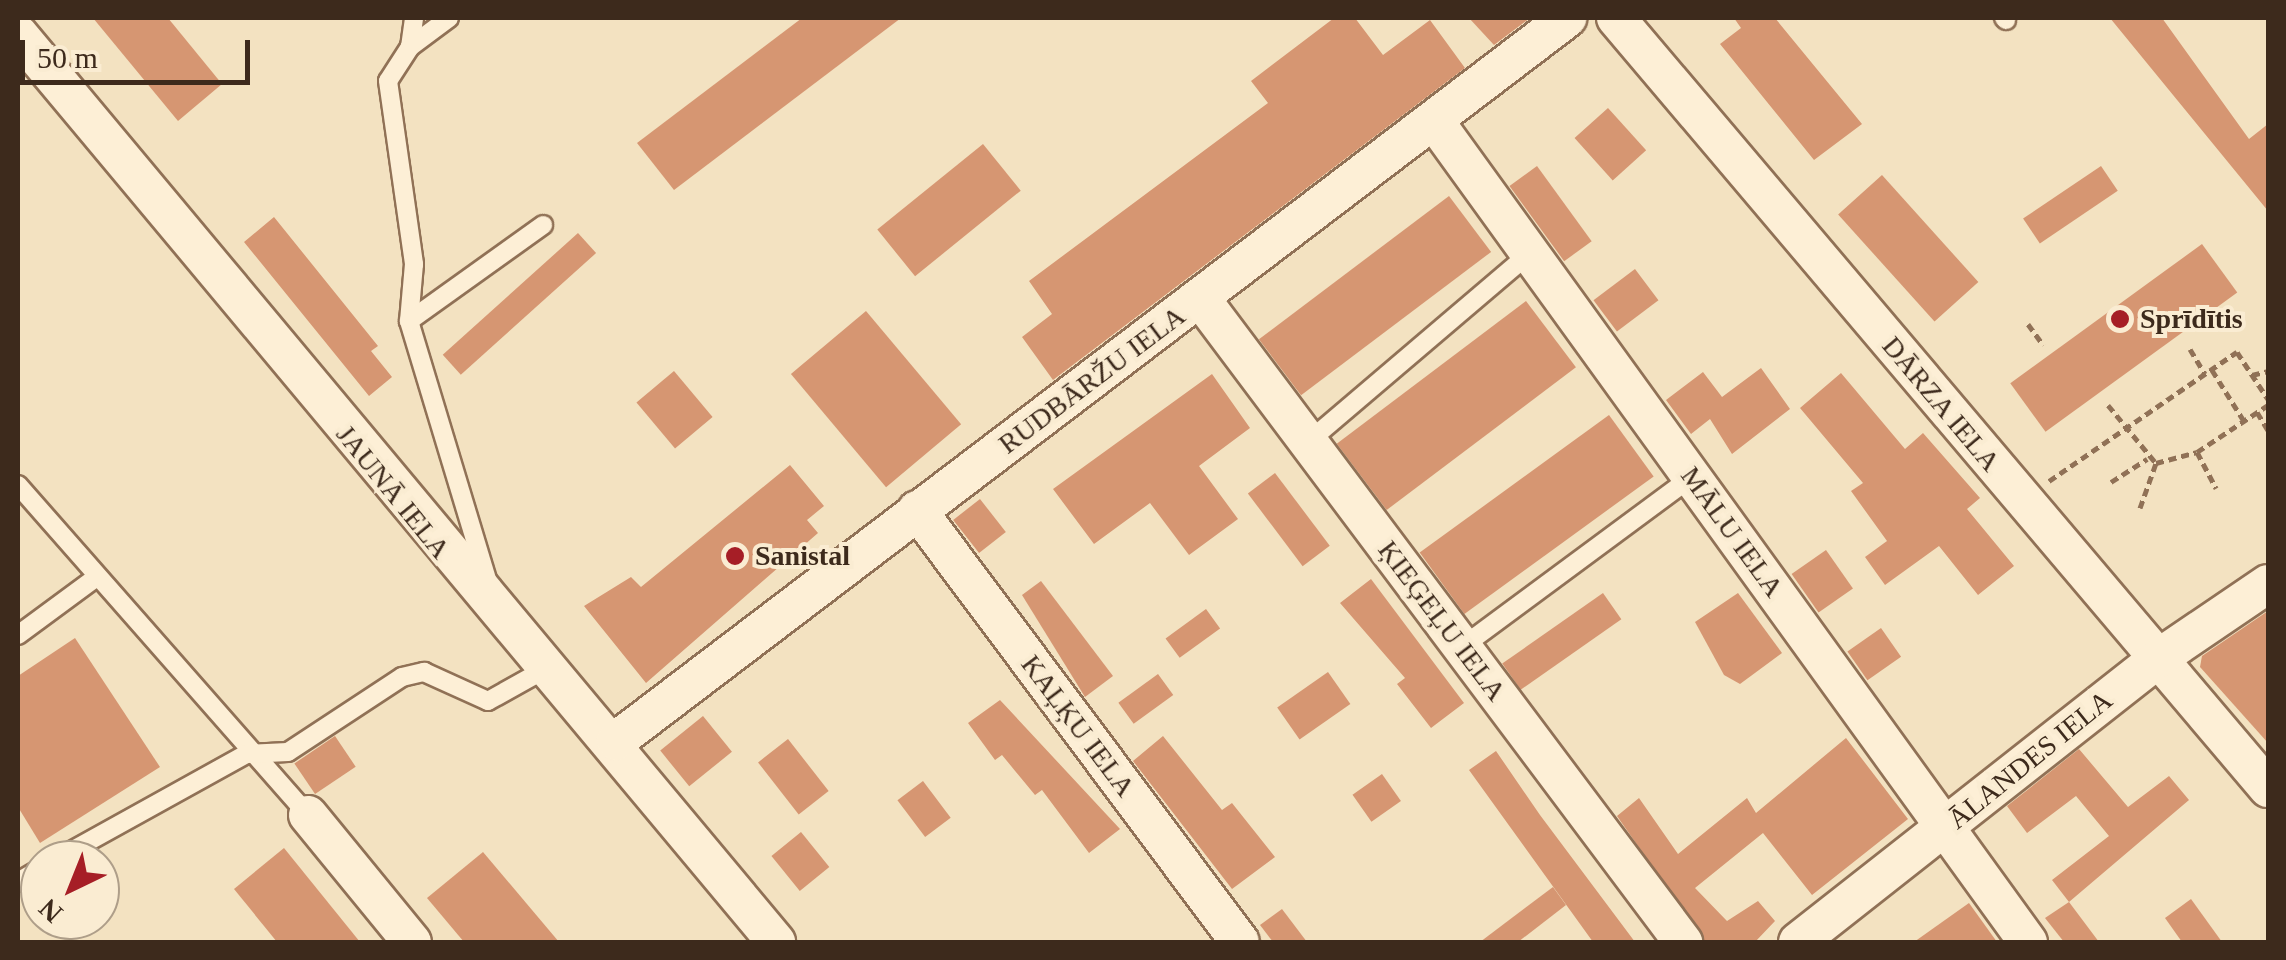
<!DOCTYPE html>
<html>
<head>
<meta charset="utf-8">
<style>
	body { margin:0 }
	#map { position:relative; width:2286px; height:960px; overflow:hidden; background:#f3e2c1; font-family:"Times New Roman",serif }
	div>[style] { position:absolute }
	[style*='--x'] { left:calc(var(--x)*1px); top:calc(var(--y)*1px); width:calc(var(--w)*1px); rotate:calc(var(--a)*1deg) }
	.building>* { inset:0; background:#d69672; transform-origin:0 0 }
	.path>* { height:5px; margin-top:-2.5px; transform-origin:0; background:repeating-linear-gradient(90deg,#907156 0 8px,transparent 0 13px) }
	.roads { filter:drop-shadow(2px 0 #907156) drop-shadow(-2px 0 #907156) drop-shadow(0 2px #907156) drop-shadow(0 -2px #907156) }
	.service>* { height:18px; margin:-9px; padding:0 9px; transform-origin:9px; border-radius:9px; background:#fdefd6 }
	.minor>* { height:38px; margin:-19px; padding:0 19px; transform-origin:19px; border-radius:19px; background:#fdefd6 }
	.dots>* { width:28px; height:28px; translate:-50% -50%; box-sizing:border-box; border:5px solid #faecd2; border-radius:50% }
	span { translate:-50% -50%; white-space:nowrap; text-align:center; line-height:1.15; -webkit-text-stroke:8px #faecd2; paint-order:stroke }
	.poi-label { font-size:28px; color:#3d2a1c; font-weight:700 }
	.left { translate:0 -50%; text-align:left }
	.street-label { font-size:28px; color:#3d2a1c }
	.frame { position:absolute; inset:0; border:20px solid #3d2a1c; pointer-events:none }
	.north { position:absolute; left:20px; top:840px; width:100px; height:100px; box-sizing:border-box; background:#faecd2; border:2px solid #ae9e89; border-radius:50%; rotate:223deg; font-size:28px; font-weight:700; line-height:40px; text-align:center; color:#3d2a1c }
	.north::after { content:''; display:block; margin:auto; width:35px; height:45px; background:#a61e26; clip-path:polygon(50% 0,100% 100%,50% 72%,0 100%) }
	.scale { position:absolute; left:20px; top:40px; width:230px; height:45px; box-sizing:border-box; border:5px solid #3d2a1c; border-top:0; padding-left:12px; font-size:30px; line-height:35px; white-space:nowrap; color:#3d2a1c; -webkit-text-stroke:8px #faecd2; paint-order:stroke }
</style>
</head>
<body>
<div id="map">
	<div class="building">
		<div style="clip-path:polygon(93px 18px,168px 18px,222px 84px,178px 121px)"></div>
		<div style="clip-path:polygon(802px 18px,901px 18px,674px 190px,637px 143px)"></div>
		<div style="clip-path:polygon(1334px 18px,1355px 18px,1383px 55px,1430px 20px,1465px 68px,1053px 380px,1022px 337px,1052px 314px,1029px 281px,1268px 103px,1251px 81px)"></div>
		<div style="clip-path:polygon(1469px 18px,1530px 18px,1494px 45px)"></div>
		<div style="clip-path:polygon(1734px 18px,1775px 18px,1862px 124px,1814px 160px,1720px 44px,1741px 28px)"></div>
		<div style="clip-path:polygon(2110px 18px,2162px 18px,2249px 139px,2268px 124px,2268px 211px)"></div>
		<div style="left:1608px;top:108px;width:57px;height:45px;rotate:48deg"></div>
		<div style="left:983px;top:144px;width:60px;height:136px;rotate:51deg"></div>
		<div style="left:1537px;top:166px;width:93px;height:34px;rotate:54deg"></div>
		<div style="left:2101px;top:166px;width:30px;height:94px;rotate:56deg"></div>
		<div style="left:1882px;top:175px;width:144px;height:59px;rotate:48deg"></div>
		<div style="left:1449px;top:196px;width:70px;height:238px;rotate:53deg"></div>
		<div style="clip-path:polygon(274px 217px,378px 346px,371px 351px,392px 377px,369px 396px,244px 242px)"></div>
		<div style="left:578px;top:233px;width:27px;height:182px;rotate:48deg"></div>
		<div style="left:2202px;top:244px;width:60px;height:237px;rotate:54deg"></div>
		<div style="left:1635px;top:269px;width:39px;height:52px;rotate:53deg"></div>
		<div style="left:1526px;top:301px;width:83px;height:237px;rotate:53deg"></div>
		<div style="left:866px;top:311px;width:148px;height:98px;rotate:50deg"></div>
		<div style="clip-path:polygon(1761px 368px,1790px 409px,1732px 454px,1710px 419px,1691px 434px,1666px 400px,1703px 372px,1722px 397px)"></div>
		<div style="left:674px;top:371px;width:60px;height:49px;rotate:50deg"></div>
		<div style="clip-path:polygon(1841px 373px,1905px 449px,1923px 433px,1980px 498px,1967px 509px,2014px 566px,1978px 595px,1939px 546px,1885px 585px,1865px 557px,1887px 541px,1851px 491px,1863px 483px,1800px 408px)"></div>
		<div style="clip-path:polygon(1212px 374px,1250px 428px,1199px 466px,1238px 519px,1189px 555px,1150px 503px,1094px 544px,1053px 489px)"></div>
		<div style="left:1609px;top:415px;width:76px;height:234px;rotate:54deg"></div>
		<div style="clip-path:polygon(790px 465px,824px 506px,807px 520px,818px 533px,646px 683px,584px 606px,631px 577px,641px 587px)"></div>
		<div style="left:1275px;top:473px;width:91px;height:34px;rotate:53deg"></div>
		<div style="left:980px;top:499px;width:42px;height:34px;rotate:52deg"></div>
		<div style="left:1826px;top:550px;width:47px;height:42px;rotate:55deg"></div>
		<div style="clip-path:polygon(1371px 579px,1464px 703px,1431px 728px,1397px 684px,1405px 678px,1340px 603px)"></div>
		<div style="clip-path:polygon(1041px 581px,1113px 676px,1085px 697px,1022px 595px)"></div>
		<div style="left:1603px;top:593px;width:32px;height:123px;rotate:55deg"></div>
		<div style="clip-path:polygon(1738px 593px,1782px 653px,1740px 684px,1724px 675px,1695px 622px)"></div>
		<div style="left:1206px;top:609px;width:24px;height:50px;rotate:54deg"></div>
		<div style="clip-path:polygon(2268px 611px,2268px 743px,2200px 667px,2202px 656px)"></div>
		<div style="left:1881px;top:628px;width:35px;height:41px;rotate:55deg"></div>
		<div style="clip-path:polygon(75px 638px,160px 767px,40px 843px,18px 807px,18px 676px)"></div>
		<div style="left:1328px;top:672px;width:39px;height:62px;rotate:55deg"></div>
		<div style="left:1158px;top:674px;width:26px;height:49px;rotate:54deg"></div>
		<div style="clip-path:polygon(1000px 700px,1120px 829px,1089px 853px,1042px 790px,1035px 795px,1002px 755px,995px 760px,968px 723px)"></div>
		<div style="left:703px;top:716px;width:46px;height:55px;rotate:51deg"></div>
		<div style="left:335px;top:736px;width:37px;height:49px;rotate:56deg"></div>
		<div style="clip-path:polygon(1163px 736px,1222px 810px,1232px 803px,1275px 857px,1232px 889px,1133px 761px)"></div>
		<div style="clip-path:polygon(1846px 738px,1908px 819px,1812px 895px,1763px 833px,1695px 888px,1727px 921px,1758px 901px,1775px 921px,1755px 942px,1705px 942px,1617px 816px,1639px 798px,1678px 854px,1747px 798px,1756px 813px)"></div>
		<div style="left:788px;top:739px;width:66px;height:38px;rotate:52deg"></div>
		<div style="clip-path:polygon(2079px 749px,2128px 807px,2169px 776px,2189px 800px,2069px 902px,2052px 880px,2109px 836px,2076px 796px,2027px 833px,2007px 806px)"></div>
		<div style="clip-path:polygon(1496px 751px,1540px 815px,1635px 942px,1593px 942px,1469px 770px)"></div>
		<div style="left:1382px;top:774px;width:33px;height:36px;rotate:55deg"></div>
		<div style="left:923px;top:781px;width:46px;height:32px;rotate:53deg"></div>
		<div style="left:801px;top:832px;width:45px;height:38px;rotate:51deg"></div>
		<div style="clip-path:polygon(284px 848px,360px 942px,277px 942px,234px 889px)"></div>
		<div style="clip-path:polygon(483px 852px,559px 942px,464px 942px,427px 898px)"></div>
		<div style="clip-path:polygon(1553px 887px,1566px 905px,1518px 942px,1480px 942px)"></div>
		<div style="clip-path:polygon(2191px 899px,2222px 942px,2182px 942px,2165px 918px)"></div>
		<div style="clip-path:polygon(2069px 902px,2099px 942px,2064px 942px,2045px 918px)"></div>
		<div style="clip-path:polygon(1969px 903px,1997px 942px,1914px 942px)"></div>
		<div style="clip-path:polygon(1282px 909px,1307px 942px,1273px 942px,1260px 925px)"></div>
	</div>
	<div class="path">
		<div style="--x:2028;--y:324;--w:26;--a:54"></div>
		<div style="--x:2190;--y:349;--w:29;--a:59"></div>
		<div style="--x:2212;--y:370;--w:60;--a:57.9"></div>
		<div style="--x:2252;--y:375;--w:16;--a:-14"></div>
		<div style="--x:2108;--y:405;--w:75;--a:50.4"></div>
		<div style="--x:2156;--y:463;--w:42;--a:-15"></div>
		<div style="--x:2197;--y:452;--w:85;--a:-33.5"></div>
		<div style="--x:2257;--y:412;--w:21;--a:59"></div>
		<div style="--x:2197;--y:452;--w:41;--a:62.2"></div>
		<div style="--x:2049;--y:481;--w:228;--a:-34.5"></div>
		<div style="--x:2237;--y:352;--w:56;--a:56.6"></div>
		<div style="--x:2111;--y:482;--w:43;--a:-32.6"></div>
		<div style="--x:2140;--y:508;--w:48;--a:-70.4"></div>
	</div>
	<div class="roads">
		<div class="service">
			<div style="--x:449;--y:18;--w:49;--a:143.4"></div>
			<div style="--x:410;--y:47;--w:40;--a:122.9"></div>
			<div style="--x:388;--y:81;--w:185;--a:81.9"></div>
			<div style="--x:414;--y:264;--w:57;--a:95"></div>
			<div style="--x:409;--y:321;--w:270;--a:73.2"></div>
			<div style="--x:2004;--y:18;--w:3;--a:45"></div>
			<div style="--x:410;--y:47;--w:29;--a:-82"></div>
			<div style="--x:409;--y:321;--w:165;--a:-35.6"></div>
			<div style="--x:1308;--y:442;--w:290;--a:-40.4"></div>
			<div style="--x:18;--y:485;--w:439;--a:48.7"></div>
			<div style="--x:18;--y:635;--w:99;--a:-36.4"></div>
			<div style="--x:1462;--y:647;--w:286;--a:-36.5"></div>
			<div style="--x:55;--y:860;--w:218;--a:-29"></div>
			<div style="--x:246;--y:754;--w:42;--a:-2.7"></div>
			<div style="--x:288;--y:752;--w:136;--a:-33.3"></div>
			<div style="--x:402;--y:677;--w:23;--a:-13"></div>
			<div style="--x:424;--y:672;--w:70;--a:24.4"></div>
			<div style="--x:488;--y:701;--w:68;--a:-29.2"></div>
			<div style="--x:18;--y:882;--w:26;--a:-31"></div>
		</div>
		<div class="minor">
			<div style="--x:1616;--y:18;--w:1009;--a:49.74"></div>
			<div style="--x:18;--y:34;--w:1183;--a:50.14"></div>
			<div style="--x:1435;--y:122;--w:1012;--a:54.13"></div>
			<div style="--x:1201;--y:299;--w:804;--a:53.14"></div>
			<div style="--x:917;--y:510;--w:539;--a:53.22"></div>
			<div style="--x:616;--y:741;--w:1195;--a:-37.24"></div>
			<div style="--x:308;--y:815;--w:164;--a:50.7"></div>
			<div style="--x:1798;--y:942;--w:456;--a:-38.2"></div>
			<div style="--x:2156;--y:660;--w:135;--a:-34.2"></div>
		</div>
	</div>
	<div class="dots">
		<div style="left:2120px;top:319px;background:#a61e26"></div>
		<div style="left:735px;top:556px;background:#a61e26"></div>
	</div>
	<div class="poi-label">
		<span class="left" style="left:2140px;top:319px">Sprīdītis</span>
		<span class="left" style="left:755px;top:556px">Sanistal</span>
	</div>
	<div class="street-label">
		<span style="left:1092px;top:380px;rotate:-37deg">RUDBĀRŽU IELA</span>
		<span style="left:1941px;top:404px;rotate:50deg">DĀRZA IELA</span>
		<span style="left:393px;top:492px;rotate:51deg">JAUNĀ IELA</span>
		<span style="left:1732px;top:532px;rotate:54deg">MĀLU IELA</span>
		<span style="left:1442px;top:621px;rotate:53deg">ĶIEĢEĻU IELA</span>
		<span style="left:1078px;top:726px;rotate:53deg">KAĻĶU IELA</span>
		<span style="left:2030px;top:760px;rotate:-39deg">ĀLANDES IELA</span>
	</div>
	<div class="frame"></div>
	<div class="north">N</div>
	<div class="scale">50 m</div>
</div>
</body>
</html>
